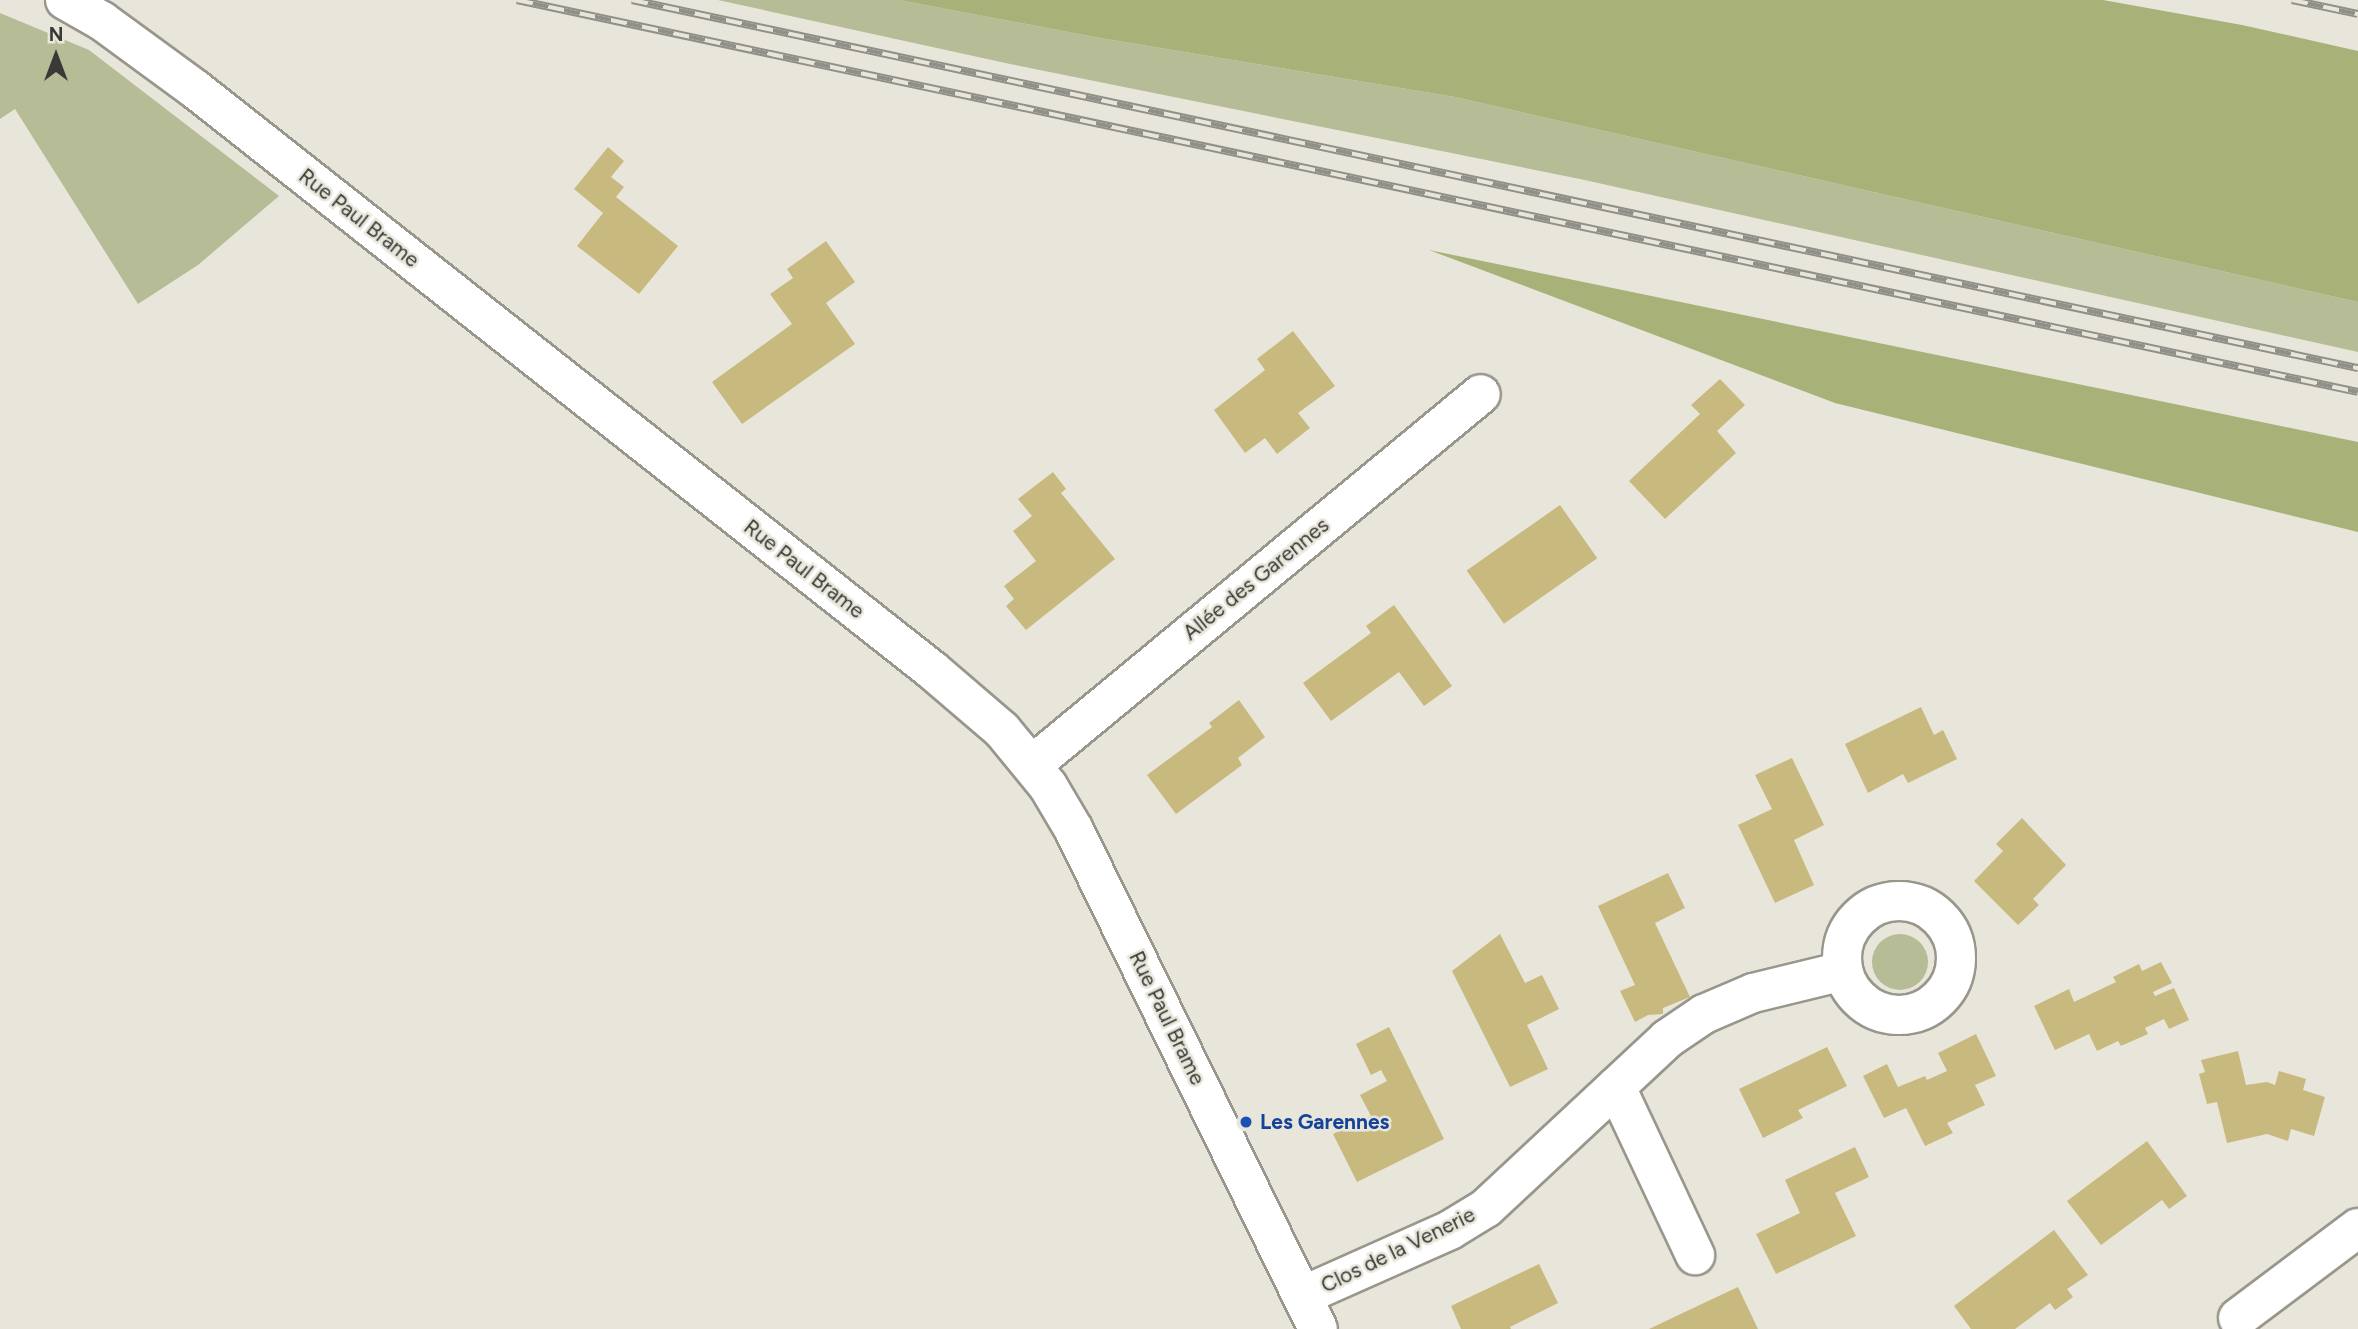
<!DOCTYPE html>
<html>
<head>
<meta charset="utf-8">
<style>
	body { margin:0 }
	#map { position:relative; width:2358px; height:1329px; overflow:hidden; background:#e8e6db; font-family:Figtree,sans-serif }
	div>[style] { position:absolute }
	[style*='--x'] { left:calc(var(--x)*1px); top:calc(var(--y)*1px); width:calc(var(--w)*1px); rotate:calc(var(--a)*1deg) }
	.green>* { inset:0; background:#b6bc95 }
	.round { border-radius:50% }
	.forest>* { inset:0; background:#a8b178 }
	.building>* { inset:0; background:#c8b97f; transform-origin:0 0 }
	.roads { filter:drop-shadow(2px 0 #99968c) drop-shadow(-2px 0 #99968c) drop-shadow(0 2px #99968c) drop-shadow(0 -2px #99968c) }
	.minor>* { height:38px; margin:-19px; padding:0 19px; transform-origin:19px; border-radius:19px; background:#fff }
	.minor>.ring { margin:-19px; padding:0; box-sizing:content-box; background:none; border:38px solid #fff; border-radius:50% }
	.tertiary>* { height:38px; margin:-19px; padding:0 19px; transform-origin:19px; border-radius:19px; background:#fff }
	.rail>* { height:8px; margin-top:-4px; transform-origin:0; background:repeating-linear-gradient(90deg,#e8e6db 0 16px,#919088 0 32px); box-sizing:border-box; border-block:2px solid #919088 }
	.dots>* { width:19px; height:19px; translate:-50% -50%; box-sizing:border-box; border:4px solid #e8e6db; border-radius:50% }
	span { translate:-50% -50%; white-space:nowrap; text-align:center; line-height:1.15; -webkit-text-stroke:5px #e8e6db; paint-order:stroke }
	.street-label { font-size:21px; color:#3a3935 }
	.transit-label { font-size:21px; color:#164399; font-weight:700 }
	.left { translate:0 -50%; text-align:left }
	.north { position:absolute; left:21px; top:21px; width:70px; height:70px; -webkit-text-stroke:5px #e8e6db; paint-order:stroke; rotate:0deg; font-size:19px; font-weight:700; line-height:28px; text-align:center; color:#3a3935 }
	.north::after { content:''; display:block; margin:auto; width:24px; height:32px; background:#3a3935; clip-path:polygon(50% 0,100% 100%,50% 72%,0 100%) }
</style>
</head>
<body>
<div id="map">
	<div class="green">
		<div style="clip-path:polygon(718px 0,899px 0,1100px 38px,1455px 97px,2358px 302px,2358px 352px,1580px 179px,1010px 64px)"></div>
		<div style="clip-path:polygon(0 13px,89px 50px,279px 196px,198px 265px,138px 304px,15px 109px,0 119px)"></div>
		<div class="round" style="left:1872px;top:934px;width:56px;height:56px"></div>
	</div>
	<div class="forest">
		<div style="clip-path:polygon(899px 0,2103px 0,2242px 25px,2358px 51px,2358px 302px,1455px 97px,1100px 38px)"></div>
		<div style="clip-path:polygon(1429px 250px,2358px 442px,2358px 532px,1835px 403px)"></div>
	</div>
	<div class="building">
		<div style="clip-path:polygon(608px 147px,624px 161px,611px 177px,624px 187px,616px 197px,678px 246px,639px 294px,577px 246px,603px 213px,574px 189px)"></div>
		<div style="clip-path:polygon(826px 241px,855px 282px,826px 303px,855px 344px,742px 424px,712px 382px,792px 324px,770px 294px,793px 278px,787px 269px)"></div>
		<div style="clip-path:polygon(1293px 331px,1335px 386px,1298px 413px,1310px 428px,1277px 454px,1265px 438px,1245px 453px,1214px 410px,1265px 370px,1257px 359px)"></div>
		<div style="clip-path:polygon(1720px 379px,1745px 405px,1717px 431px,1736px 453px,1665px 519px,1629px 481px,1700px 414px,1691px 405px)"></div>
		<div style="clip-path:polygon(1053px 472px,1066px 489px,1061px 493px,1115px 559px,1026px 630px,1006px 606px,1014px 599px,1004px 586px,1036px 561px,1013px 531px,1032px 516px,1018px 499px)"></div>
		<div style="left:1560px;top:505px;width:65px;height:114px;rotate:55deg"></div>
		<div style="clip-path:polygon(1394px 605px,1452px 686px,1424px 706px,1399px 672px,1331px 721px,1303px 683px,1371px 633px,1366px 626px)"></div>
		<div style="clip-path:polygon(1239px 700px,1265px 737px,1238px 758px,1242px 765px,1176px 814px,1147px 775px,1212px 727px,1209px 723px)"></div>
		<div style="clip-path:polygon(1921px 707px,1934px 735px,1943px 730px,1957px 759px,1908px 783px,1903px 774px,1868px 793px,1845px 744px)"></div>
		<div style="clip-path:polygon(1792px 758px,1824px 825px,1794px 840px,1814px 885px,1775px 903px,1738px 825px,1772px 809px,1755px 775px)"></div>
		<div style="clip-path:polygon(2022px 818px,2066px 865px,2033px 899px,2039px 905px,2018px 925px,1974px 881px,2003px 851px,1996px 844px)"></div>
		<div style="clip-path:polygon(1668px 873px,1685px 908px,1655px 923px,1690px 997px,1663px 1008px,1663px 1014px,1648px 1015px,1635px 1022px,1620px 991px,1635px 985px,1598px 906px)"></div>
		<div style="clip-path:polygon(1500px 934px,1525px 983px,1542px 975px,1559px 1009px,1527px 1025px,1548px 1069px,1510px 1087px,1452px 971px)"></div>
		<div style="clip-path:polygon(2161px 962px,2172px 983px,2153px 992px,2155px 996px,2174px 988px,2189px 1020px,2169px 1029px,2164px 1019px,2145px 1028px,2148px 1034px,2121px 1046px,2118px 1041px,2097px 1051px,2089px 1034px,2055px 1050px,2034px 1006px,2069px 989px,2074px 1002px,2116px 982px,2113px 977px,2139px 964px,2142px 971px)"></div>
		<div style="clip-path:polygon(1389px 1027px,1444px 1139px,1357px 1182px,1333px 1134px,1371px 1116px,1360px 1095px,1387px 1081px,1381px 1070px,1371px 1075px,1356px 1044px)"></div>
		<div style="clip-path:polygon(1976px 1034px,1996px 1076px,1975px 1085px,1985px 1105px,1947px 1123px,1953px 1133px,1925px 1146px,1906px 1108px,1884px 1118px,1863px 1076px,1887px 1064px,1898px 1087px,1925px 1076px,1927px 1080px,1947px 1071px,1938px 1053px)"></div>
		<div style="clip-path:polygon(1827px 1047px,1847px 1086px,1798px 1110px,1803px 1118px,1763px 1138px,1739px 1089px)"></div>
		<div style="clip-path:polygon(2238px 1051px,2246px 1085px,2267px 1082px,2275px 1085px,2279px 1071px,2306px 1079px,2303px 1090px,2325px 1097px,2314px 1136px,2291px 1129px,2288px 1141px,2267px 1134px,2227px 1143px,2217px 1102px,2207px 1104px,2199px 1074px,2205px 1072px,2201px 1060px)"></div>
		<div style="clip-path:polygon(2147px 1141px,2187px 1196px,2169px 1209px,2162px 1200px,2101px 1245px,2067px 1201px)"></div>
		<div style="clip-path:polygon(1855px 1147px,1869px 1177px,1835px 1193px,1856px 1236px,1776px 1274px,1756px 1234px,1800px 1213px,1785px 1180px)"></div>
		<div style="clip-path:polygon(2054px 1230px,2088px 1275px,2067px 1289px,2073px 1297px,2055px 1310px,2050px 1303px,2015px 1329px,1971px 1329px,1954px 1306px)"></div>
		<div style="clip-path:polygon(1539px 1264px,1558px 1303px,1510px 1327px,1511px 1329px,1461px 1329px,1451px 1306px)"></div>
		<div style="clip-path:polygon(1738px 1287px,1758px 1329px,1649px 1329px,1706px 1302px)"></div>
	</div>
	<div class="roads">
		<div class="minor">
			<div style="--x:1032;--y:765;--w:582;--a:-39.57"></div>
			<div class="ring" style="left:1842px;top:901px;width:76px;height:76px"></div>
			<div style="--x:1616;--y:1087;--w:186;--a:64.8"></div>
			<div style="--x:1302;--y:1296;--w:162;--a:-24"></div>
			<div style="--x:1450;--y:1230;--w:42;--a:-31.4"></div>
			<div style="--x:1486;--y:1208;--w:248;--a:-43"></div>
			<div style="--x:1667;--y:1039;--w:45;--a:-34"></div>
			<div style="--x:1704;--y:1014;--w:53;--a:-23.2"></div>
			<div style="--x:1753;--y:993;--w:93;--a:-13.7"></div>
			<div style="--x:2238;--y:1318;--w:150;--a:-36.9"></div>
		</div>
		<div class="tertiary">
			<div style="--x:65;--y:0;--w:43;--a:29.6"></div>
			<div style="--x:102;--y:21;--w:115;--a:36.2"></div>
			<div style="--x:195;--y:89;--w:938;--a:38.25"></div>
			<div style="--x:932;--y:670;--w:92;--a:40.6"></div>
			<div style="--x:1002;--y:730;--w:72;--a:50.6"></div>
			<div style="--x:1048;--y:786;--w:51;--a:59.4"></div>
			<div style="--x:1074;--y:830;--w:555;--a:63.94"></div>
		</div>
	</div>
	<div class="rail">
		<div style="--x:517;--y:0;--w:1882;--a:12.02"></div>
		<div style="--x:632;--y:0;--w:1765;--a:12.04"></div>
		<div style="--x:2292;--y:0;--w:67;--a:12"></div>
	</div>
	<div class="dots">
		<div style="left:1246px;top:1122px;background:#1a4fb4"></div>
	</div>
	<div class="street-label">
		<span style="left:359px;top:218px;rotate:38deg">Rue Paul Brame</span>
		<span style="left:804px;top:569px;rotate:38deg">Rue Paul Brame</span>
		<span style="left:1256px;top:579px;rotate:-39deg">Allée des Garennes</span>
		<span style="left:1167px;top:1018px;rotate:64deg">Rue Paul Brame</span>
		<span style="left:1398px;top:1250px;rotate:-26deg">Clos de la Venerie</span>
	</div>
	<div class="transit-label">
		<span class="left" style="left:1260px;top:1122px">Les Garennes</span>
	</div>
	<div class="north">N</div>
</div>
</body>
</html>
